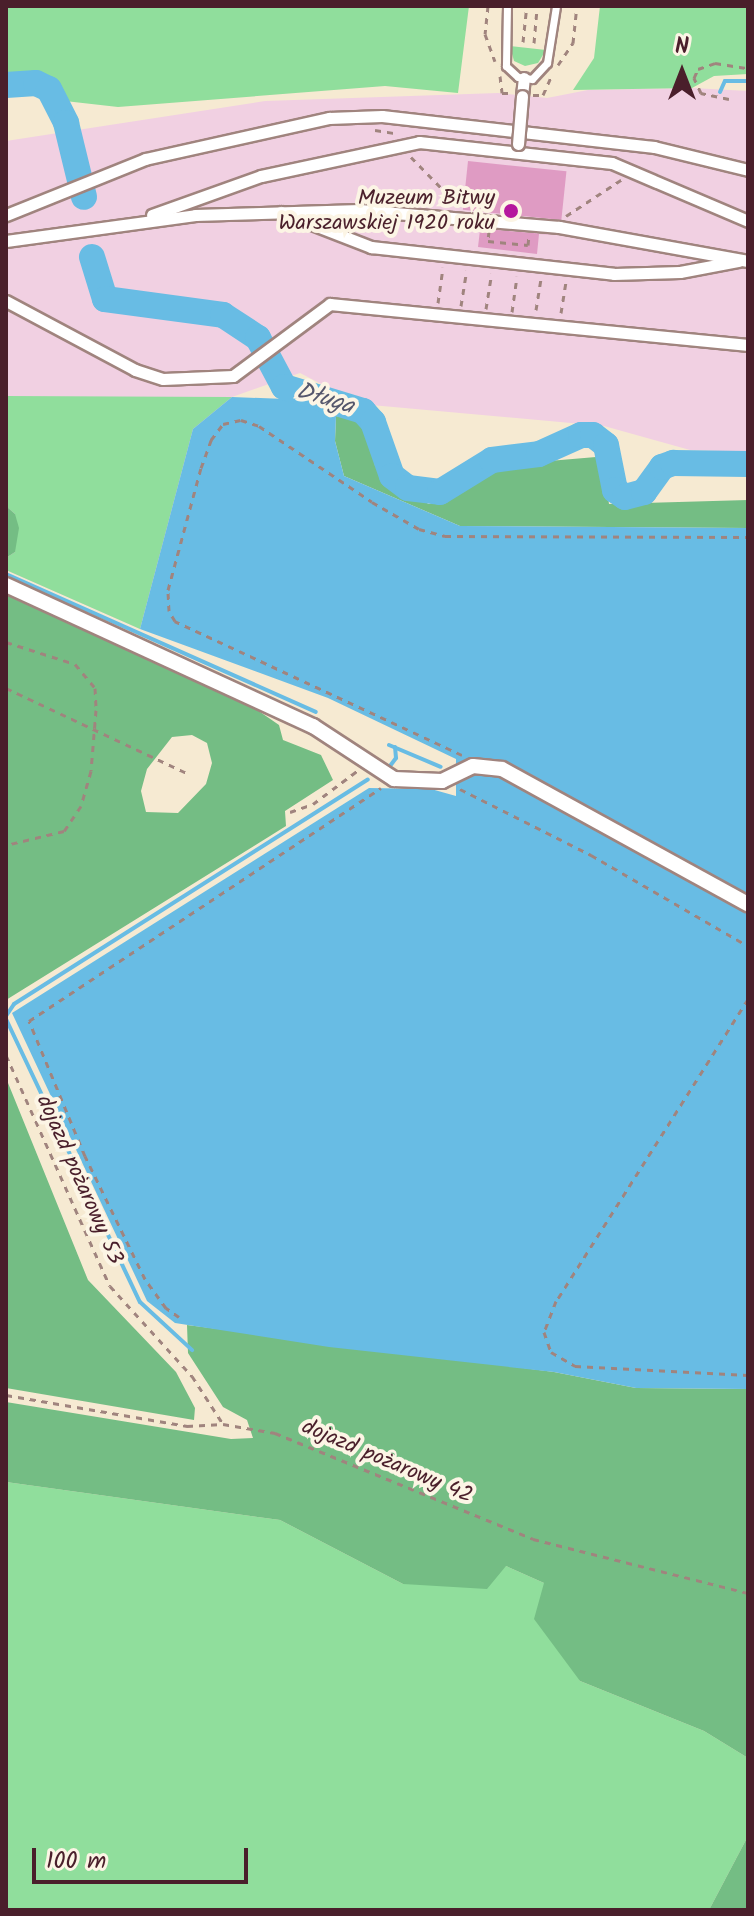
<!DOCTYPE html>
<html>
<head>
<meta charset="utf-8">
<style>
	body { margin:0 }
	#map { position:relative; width:754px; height:1916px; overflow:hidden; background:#f6ead2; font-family:Kalam,sans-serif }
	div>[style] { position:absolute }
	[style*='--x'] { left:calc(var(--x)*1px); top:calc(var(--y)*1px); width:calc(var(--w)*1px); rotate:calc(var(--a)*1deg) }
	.built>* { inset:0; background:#f1d0e2 }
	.green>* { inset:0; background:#90de9c }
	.forest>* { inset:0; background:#74bd84 }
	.water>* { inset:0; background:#68bce4 }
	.stream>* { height:4px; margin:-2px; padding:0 2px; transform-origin:2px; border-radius:2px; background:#68bce4 }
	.river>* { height:26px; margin:-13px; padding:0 13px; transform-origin:13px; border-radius:13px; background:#68bce4 }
	.building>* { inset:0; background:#df9bc3; transform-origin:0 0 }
	.path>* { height:3px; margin-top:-1.5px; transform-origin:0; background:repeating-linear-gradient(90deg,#a0847e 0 6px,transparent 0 12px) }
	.roads { filter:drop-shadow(2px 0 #a0847e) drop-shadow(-2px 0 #a0847e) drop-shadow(0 2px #a0847e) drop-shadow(0 -2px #a0847e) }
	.service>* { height:7px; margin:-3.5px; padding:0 3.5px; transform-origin:3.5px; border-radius:3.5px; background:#fff }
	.pedestrian>* { height:11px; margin:-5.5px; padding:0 5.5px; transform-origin:5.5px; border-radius:5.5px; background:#fff }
	.minor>* { height:14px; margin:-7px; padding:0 7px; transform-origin:7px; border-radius:7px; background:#fff }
	.bridges { filter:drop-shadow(2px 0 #a0847e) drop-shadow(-2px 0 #a0847e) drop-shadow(0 2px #a0847e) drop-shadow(0 -2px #a0847e) }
	.pedestrian-bridge>* { height:11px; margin:-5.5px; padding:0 5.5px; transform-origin:5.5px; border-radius:5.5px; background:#fff }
	.dots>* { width:22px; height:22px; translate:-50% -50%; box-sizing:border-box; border:4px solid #fcf5e5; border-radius:50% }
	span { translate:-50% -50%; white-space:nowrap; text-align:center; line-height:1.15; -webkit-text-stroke:8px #fcf5e5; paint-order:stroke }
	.poi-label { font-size:22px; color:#4a1f2b }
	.right { translate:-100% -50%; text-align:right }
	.street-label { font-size:22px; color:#4a1f2b }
	.water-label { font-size:24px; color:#54566c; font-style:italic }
	.frame { position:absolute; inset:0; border:8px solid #4a1f2b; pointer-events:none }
	.north { position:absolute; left:642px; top:32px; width:80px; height:80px; -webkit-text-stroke:6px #fcf5e5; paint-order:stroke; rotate:0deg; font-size:22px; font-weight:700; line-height:32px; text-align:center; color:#4a1f2b }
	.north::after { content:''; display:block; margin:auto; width:28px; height:36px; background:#4a1f2b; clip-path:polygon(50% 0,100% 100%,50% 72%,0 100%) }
	.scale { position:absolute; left:32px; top:1848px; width:216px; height:36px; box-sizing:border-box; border:4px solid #4a1f2b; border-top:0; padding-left:10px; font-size:24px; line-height:28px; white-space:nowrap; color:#4a1f2b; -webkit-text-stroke:6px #fcf5e5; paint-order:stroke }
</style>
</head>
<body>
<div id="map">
	<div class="built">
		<div style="clip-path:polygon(692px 88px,748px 91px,748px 452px,690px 450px,604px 426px,360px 404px,300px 373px,232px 397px,155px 577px,140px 629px,6px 570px,19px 528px,6px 506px,6px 141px,265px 101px,498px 93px,547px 98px,588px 90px)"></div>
	</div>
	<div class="green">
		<div style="clip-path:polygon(6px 6px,469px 6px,458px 93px,385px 86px,118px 107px,65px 101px,55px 82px,38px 75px,6px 75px)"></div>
		<div style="clip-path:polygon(600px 6px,748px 6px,748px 74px,714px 76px,692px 88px,573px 90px,594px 58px)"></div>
		<div style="clip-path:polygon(510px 46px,546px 50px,538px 63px,525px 66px,514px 61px)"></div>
		<div style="clip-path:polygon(6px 396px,232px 397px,193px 429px,140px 629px,6px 570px,6px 558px,15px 552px,15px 514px,6px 506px)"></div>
		<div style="clip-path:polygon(6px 1482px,280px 1520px,403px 1584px,506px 1566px,544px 1583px,580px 1681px,704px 1731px,748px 1758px,748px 1836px,709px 1910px,6px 1910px)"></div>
	</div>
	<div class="forest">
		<div style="clip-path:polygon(336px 416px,357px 421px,372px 438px,375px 466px,396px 490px,429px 504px,457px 495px,502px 465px,596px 457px,604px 469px,609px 504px,748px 500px,748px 528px,460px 526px,344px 476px,335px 441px)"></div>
		<div style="clip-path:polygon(6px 506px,15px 514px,19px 528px,15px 552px,6px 558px)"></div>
		<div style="clip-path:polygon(evenodd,6px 592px,244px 701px,279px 725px,283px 740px,321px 755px,333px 780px,285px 811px,286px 826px,6px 1000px,6px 592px,192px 735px,207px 743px,212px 763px,206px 784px,178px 813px,146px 812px,141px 791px,147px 769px,172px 737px,192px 735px)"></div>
		<div style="clip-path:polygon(6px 1078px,88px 1280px,176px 1372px,195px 1408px,194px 1420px,6px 1388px)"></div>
		<div style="clip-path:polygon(187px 1325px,554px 1372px,636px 1388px,748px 1389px,748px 1758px,704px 1731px,580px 1681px,534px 1619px,544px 1583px,506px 1566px,487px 1589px,403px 1584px,280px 1520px,6px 1482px,6px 1402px,231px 1439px,253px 1438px,247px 1420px,223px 1407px,188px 1353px)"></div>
		<div style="clip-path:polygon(748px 1836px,748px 1910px,709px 1910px)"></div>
	</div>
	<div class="water">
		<div style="clip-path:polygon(232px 397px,286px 399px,336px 416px,335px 441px,344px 476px,460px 526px,748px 528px,748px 1389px,636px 1388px,554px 1372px,329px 1347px,175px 1323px,147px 1301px,12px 1013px,369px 788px,431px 789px,456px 796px,456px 759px,328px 698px,140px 629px,193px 429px)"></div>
	</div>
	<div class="stream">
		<div style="--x:720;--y:92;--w:12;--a:-66"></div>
		<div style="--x:725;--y:81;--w:23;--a:0"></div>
		<div style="--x:6;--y:574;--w:339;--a:24"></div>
		<div style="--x:389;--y:745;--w:56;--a:22.9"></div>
		<div style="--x:390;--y:766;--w:10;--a:-53"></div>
		<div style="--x:396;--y:758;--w:11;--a:-95"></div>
		<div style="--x:6;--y:1016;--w:14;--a:-56"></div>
		<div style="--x:14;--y:1004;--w:419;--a:-32.4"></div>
		<div style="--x:6;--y:1019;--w:313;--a:64.7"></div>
		<div style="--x:140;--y:1302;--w:71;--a:42.7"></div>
	</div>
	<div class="river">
		<div style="--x:6;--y:85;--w:30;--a:-4"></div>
		<div style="--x:36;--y:83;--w:14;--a:25"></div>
		<div style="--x:49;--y:89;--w:38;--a:63"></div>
		<div style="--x:66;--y:123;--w:76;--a:76.3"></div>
		<div style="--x:92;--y:257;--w:44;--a:72.8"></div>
		<div style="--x:105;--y:299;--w:119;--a:7.7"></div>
		<div style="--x:223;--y:315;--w:42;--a:33.3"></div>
		<div style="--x:258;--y:338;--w:55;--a:62"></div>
		<div style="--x:284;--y:387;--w:83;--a:16.9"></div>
		<div style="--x:363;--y:411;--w:15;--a:48"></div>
		<div style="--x:373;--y:422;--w:57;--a:70.6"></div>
		<div style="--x:392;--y:476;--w:20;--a:37"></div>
		<div style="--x:408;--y:488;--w:32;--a:7"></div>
		<div style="--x:440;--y:492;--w:61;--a:-31.6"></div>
		<div style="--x:492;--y:460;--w:47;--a:-7.3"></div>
		<div style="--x:539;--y:454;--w:46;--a:-24.3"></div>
		<div style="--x:581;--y:435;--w:12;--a:0"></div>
		<div style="--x:593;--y:435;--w:16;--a:38"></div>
		<div style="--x:606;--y:445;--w:46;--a:78.7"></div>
		<div style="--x:615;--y:490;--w:12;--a:35"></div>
		<div style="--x:625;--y:497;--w:20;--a:-15"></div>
		<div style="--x:644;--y:492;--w:31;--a:-54"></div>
		<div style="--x:662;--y:467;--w:12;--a:-20"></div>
		<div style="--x:673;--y:463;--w:75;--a:0.8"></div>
	</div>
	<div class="building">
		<div style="left:468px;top:161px;width:99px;height:49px;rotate:6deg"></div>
		<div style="clip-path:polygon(459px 228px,459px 227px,558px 235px,539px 234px,537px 254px,478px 247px,480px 230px)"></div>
	</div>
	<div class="path">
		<div style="--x:488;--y:6;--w:28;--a:96"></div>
		<div style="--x:485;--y:34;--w:29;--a:70"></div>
		<div style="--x:523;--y:42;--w:36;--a:-84"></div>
		<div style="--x:534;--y:43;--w:37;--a:-85"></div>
		<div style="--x:558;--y:65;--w:27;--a:-56"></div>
		<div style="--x:573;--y:43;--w:37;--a:-84"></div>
		<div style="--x:500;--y:76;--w:17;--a:83"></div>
		<div style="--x:502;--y:93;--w:7;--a:0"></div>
		<div style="--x:533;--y:95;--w:10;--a:0"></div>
		<div style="--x:543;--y:95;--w:22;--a:-66"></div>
		<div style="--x:729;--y:99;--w:29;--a:-168"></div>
		<div style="--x:701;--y:93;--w:17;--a:-115"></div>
		<div style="--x:694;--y:78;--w:10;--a:-66"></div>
		<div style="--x:698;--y:69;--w:18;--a:-19"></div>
		<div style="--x:715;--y:63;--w:33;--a:9"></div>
		<div style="--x:375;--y:130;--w:20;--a:9"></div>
		<div style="--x:411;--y:157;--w:67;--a:45.6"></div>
		<div style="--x:566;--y:216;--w:66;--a:-33.2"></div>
		<div style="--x:489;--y:231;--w:10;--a:96"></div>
		<div style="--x:488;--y:241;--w:40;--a:5.7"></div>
		<div style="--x:528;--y:245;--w:9;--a:-84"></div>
		<div style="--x:438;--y:303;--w:36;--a:-82"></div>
		<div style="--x:461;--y:306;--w:36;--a:-81"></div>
		<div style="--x:486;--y:309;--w:36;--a:-81"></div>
		<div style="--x:536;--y:310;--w:32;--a:-81"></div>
		<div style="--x:512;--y:312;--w:36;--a:-82"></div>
		<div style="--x:561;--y:313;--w:32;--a:-81"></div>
		<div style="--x:6;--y:642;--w:72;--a:17.7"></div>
		<div style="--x:75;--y:664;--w:31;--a:50"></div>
		<div style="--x:95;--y:688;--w:22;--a:87"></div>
		<div style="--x:96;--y:710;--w:61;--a:94.7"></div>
		<div style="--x:91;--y:771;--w:36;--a:106"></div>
		<div style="--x:81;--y:806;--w:30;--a:124"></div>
		<div style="--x:64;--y:831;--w:60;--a:166.4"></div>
		<div style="--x:6;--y:688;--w:202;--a:25.2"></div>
		<div style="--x:462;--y:755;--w:317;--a:-155"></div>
		<div style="--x:175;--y:621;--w:12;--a:-121"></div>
		<div style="--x:169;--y:611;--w:21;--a:-93"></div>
		<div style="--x:168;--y:590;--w:126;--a:-74.9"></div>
		<div style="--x:201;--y:468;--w:30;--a:-70"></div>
		<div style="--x:211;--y:440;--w:20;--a:-53"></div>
		<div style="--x:223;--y:424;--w:18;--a:-13"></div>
		<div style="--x:241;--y:420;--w:19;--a:18"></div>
		<div style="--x:259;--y:426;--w:136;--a:33.9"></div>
		<div style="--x:372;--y:502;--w:54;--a:29.9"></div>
		<div style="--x:419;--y:529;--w:27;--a:15"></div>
		<div style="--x:445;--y:536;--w:303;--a:0.2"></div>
		<div style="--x:460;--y:789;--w:147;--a:26.7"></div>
		<div style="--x:591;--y:855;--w:181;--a:30.1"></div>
		<div style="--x:290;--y:812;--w:24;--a:-19"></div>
		<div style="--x:313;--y:804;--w:55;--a:-36.9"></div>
		<div style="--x:748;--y:999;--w:358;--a:122.4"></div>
		<div style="--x:556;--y:1301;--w:33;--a:111"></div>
		<div style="--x:544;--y:1332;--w:21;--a:71"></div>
		<div style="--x:551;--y:1352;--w:28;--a:30"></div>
		<div style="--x:575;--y:1366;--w:173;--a:3"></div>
		<div style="--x:6;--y:1055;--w:253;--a:65.8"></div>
		<div style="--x:110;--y:1286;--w:122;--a:47.7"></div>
		<div style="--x:192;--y:1376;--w:57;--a:57.1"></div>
		<div style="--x:179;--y:1317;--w:16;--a:-145"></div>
		<div style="--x:166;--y:1308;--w:36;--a:-126"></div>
		<div style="--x:145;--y:1279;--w:137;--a:-116"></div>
		<div style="--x:85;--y:1156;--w:146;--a:-112.5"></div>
		<div style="--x:29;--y:1021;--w:422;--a:-33.5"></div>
		<div style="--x:6;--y:1395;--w:184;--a:9.7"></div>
		<div style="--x:187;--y:1426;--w:36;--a:-3"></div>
		<div style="--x:223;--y:1424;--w:53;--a:9.8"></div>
		<div style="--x:275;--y:1433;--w:279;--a:22.3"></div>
		<div style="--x:533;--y:1539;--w:222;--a:14.1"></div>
	</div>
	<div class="roads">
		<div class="service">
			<div style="--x:507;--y:6;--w:60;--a:91"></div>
			<div style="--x:506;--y:66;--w:16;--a:43"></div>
			<div style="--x:518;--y:77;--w:14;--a:8"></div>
			<div style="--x:532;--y:79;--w:22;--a:-47"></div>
			<div style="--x:547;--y:63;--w:58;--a:-81"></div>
		</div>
		<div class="pedestrian">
			<div style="--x:522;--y:96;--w:18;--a:-84"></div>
			<div style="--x:281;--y:212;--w:97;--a:21.3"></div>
			<div style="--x:371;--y:247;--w:244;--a:6.3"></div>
			<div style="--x:614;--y:274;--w:66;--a:-1.7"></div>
			<div style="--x:680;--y:272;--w:60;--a:-10.6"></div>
			<div style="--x:6;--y:215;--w:150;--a:-21.9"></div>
			<div style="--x:145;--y:159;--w:189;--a:-12.6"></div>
			<div style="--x:329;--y:118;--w:53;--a:-2.2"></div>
			<div style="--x:382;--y:116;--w:274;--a:6.5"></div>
			<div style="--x:654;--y:147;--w:97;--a:13.7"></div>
			<div style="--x:152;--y:215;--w:116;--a:-19.7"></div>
			<div style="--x:261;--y:176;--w:162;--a:-12.1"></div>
			<div style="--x:419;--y:142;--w:194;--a:6.2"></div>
			<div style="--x:612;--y:163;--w:148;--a:23.1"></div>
			<div style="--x:6;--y:241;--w:191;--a:-7.8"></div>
			<div style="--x:195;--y:215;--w:165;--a:-1.7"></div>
			<div style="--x:360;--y:210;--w:200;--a:4.9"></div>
			<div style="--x:559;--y:227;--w:192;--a:10.2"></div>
			<div style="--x:6;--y:301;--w:146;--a:28.1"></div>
			<div style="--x:135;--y:370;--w:29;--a:18"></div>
			<div style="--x:163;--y:379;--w:70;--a:-2.5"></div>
			<div style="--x:233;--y:376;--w:121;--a:-36.6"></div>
			<div style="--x:330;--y:304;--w:420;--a:5.6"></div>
		</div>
		<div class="minor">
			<div style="--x:6;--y:585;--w:338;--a:24.7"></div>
			<div style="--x:313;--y:726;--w:97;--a:33.2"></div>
			<div style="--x:394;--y:779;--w:48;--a:2.4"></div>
			<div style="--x:442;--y:781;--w:34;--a:-26"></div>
			<div style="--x:473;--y:766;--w:29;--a:6"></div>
			<div style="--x:502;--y:769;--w:281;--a:28.8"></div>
		</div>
	</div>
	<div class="bridges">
		<div class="pedestrian-bridge">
			<div style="--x:518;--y:144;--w:48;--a:-85.2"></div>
		</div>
	</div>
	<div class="dots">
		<div style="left:511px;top:211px;background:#b5179e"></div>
	</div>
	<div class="poi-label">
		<span class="right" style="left:495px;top:211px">Muzeum Bitwy<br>Warszawskiej 1920 roku</span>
	</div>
	<div class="street-label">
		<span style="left:79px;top:1180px;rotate:66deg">dojazd pożarowy 53</span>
		<span style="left:387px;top:1462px;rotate:23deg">dojazd pożarowy 42</span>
	</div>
	<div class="water-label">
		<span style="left:325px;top:399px;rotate:17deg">Długa</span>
	</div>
	<div class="frame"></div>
	<div class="north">N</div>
	<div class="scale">100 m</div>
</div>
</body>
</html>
